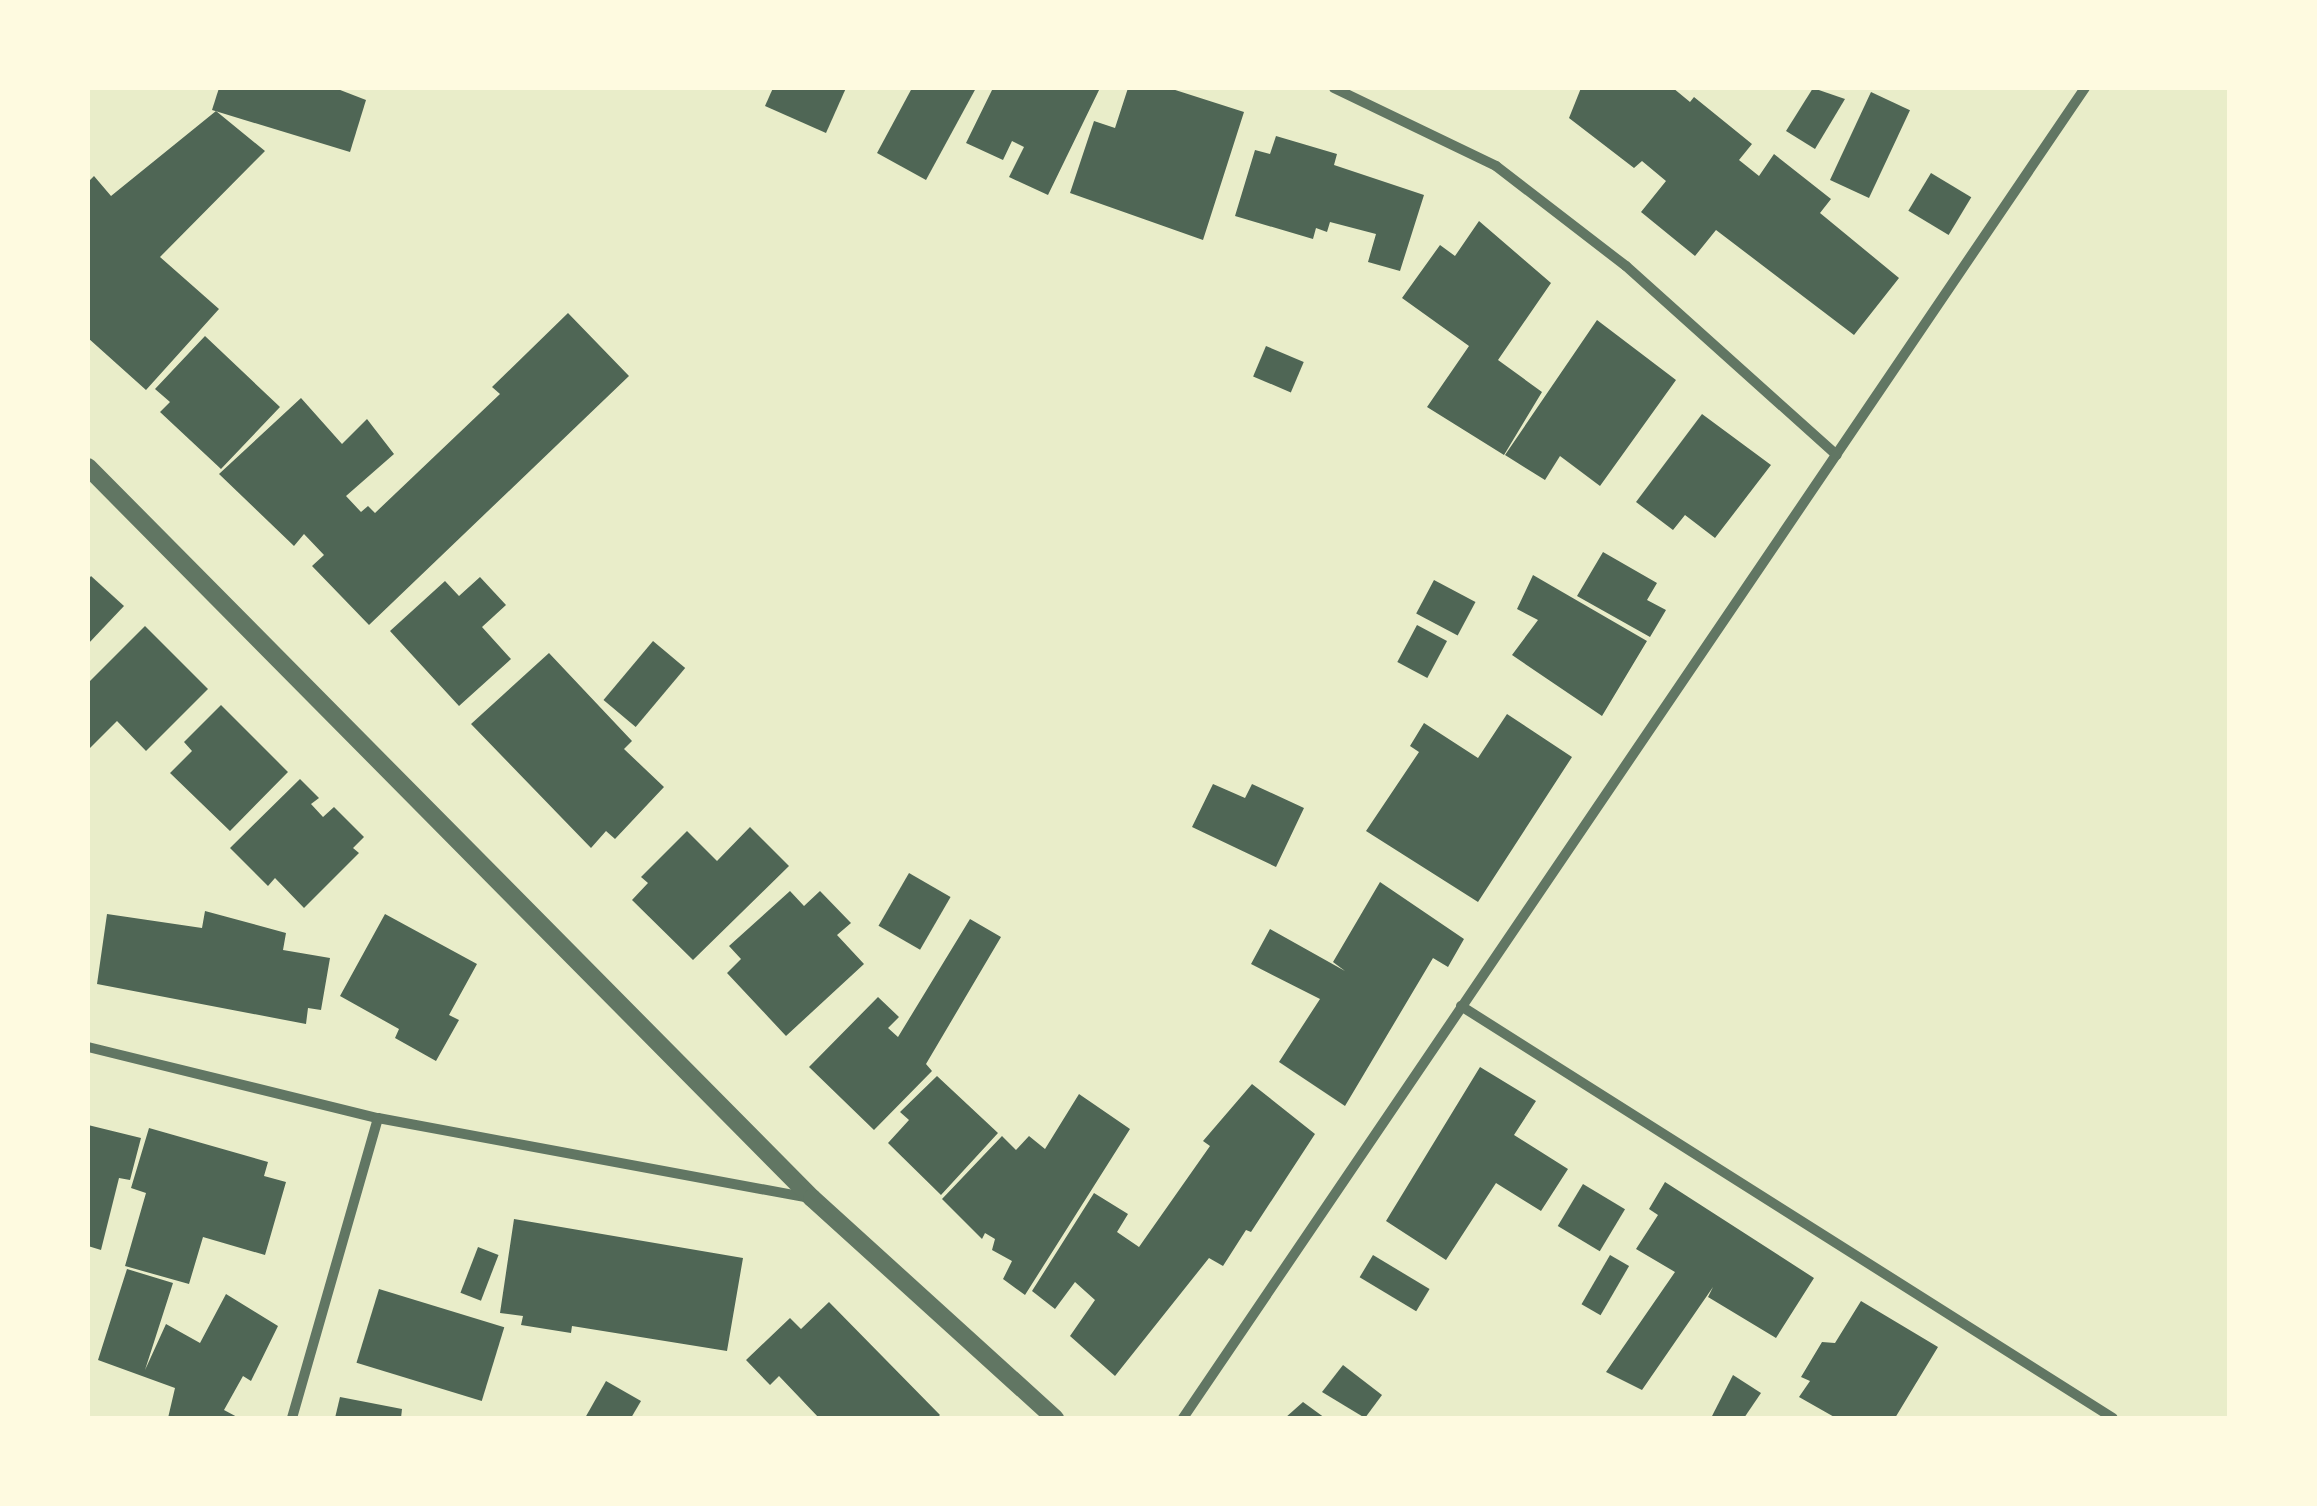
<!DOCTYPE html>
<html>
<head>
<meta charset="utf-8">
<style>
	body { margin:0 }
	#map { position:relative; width:2317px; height:1506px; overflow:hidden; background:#e9edc9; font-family:Figtree,sans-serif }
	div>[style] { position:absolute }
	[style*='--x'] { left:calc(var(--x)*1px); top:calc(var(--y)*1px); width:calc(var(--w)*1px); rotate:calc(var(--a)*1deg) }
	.building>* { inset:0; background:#4f6655; transform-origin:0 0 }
	.minor>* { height:10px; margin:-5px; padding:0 5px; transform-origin:5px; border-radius:5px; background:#617663 }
	.tertiary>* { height:18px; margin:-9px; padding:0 9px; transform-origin:9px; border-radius:9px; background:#617663 }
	span { translate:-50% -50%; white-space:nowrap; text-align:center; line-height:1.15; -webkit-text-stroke:9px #fefae0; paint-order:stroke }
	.frame { position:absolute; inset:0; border:90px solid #fefae0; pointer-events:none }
</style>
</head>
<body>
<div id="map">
	<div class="building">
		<div style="clip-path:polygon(219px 88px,335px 88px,366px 100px,350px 152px,212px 110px)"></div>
		<div style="clip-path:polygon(773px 88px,846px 88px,826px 133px,765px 106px)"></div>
		<div style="clip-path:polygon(912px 88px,976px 88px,926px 180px,877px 153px)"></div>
		<div style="clip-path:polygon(993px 88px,1100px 88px,1048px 195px,1009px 177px,1024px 147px,1012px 141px,1003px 160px,966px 143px)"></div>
		<div style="clip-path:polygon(1128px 88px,1169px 88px,1244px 112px,1203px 240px,1070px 193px,1094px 121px,1115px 128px)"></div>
		<div style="clip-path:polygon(1581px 88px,1673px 88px,1690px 102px,1694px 97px,1752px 144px,1739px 160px,1759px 176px,1774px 154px,1831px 199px,1820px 213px,1899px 278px,1854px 335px,1716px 230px,1695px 256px,1641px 212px,1666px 181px,1642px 161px,1634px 168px,1569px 118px)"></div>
		<div style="clip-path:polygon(1813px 88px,1845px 99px,1815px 149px,1786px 131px)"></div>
		<div style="left:1871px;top:92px;width:43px;height:97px;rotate:25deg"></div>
		<div style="clip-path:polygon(216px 111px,265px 151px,160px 257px,219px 309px,146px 390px,88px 338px,88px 182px,94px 176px,111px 196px)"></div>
		<div style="clip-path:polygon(1276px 136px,1337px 154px,1334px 165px,1424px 195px,1400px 271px,1368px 262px,1376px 234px,1330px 222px,1327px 232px,1316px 228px,1313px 239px,1235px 216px,1255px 150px,1270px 154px)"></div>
		<div style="left:1931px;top:173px;width:47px;height:44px;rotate:31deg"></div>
		<div style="clip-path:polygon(1479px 221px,1551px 283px,1498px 360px,1542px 392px,1504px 455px,1427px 407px,1469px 346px,1402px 298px,1440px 245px,1455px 256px)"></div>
		<div style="clip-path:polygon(568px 313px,629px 376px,369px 625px,312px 566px,324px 555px,304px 534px,294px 546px,219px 474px,301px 398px,342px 444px,367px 419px,394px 454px,346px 496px,361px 512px,368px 506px,375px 513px,500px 394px,492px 387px)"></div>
		<div style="clip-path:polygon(1597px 320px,1676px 380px,1600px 486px,1560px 456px,1545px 480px,1505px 455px)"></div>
		<div style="clip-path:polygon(205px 336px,280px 407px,221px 469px,160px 412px,170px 402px,155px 389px)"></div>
		<div style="left:1266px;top:346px;width:41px;height:33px;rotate:23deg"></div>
		<div style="clip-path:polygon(1702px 414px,1771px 465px,1715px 538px,1685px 515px,1673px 530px,1636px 502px)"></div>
		<div style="clip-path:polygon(1603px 552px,1657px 583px,1647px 600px,1666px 610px,1650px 637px,1577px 596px)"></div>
		<div style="clip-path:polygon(1533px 575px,1647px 641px,1602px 716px,1512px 655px,1538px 620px,1517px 609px)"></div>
		<div style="clip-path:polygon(91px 576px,124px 606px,88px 644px,88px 580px)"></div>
		<div style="clip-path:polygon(480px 577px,506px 605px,482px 627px,511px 659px,459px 706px,390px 631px,445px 581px,459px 596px)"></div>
		<div style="left:1434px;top:580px;width:47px;height:38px;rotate:28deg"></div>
		<div style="left:1417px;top:625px;width:34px;height:42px;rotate:28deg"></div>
		<div style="clip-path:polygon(145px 626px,208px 689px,146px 751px,117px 721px,88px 750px,88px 683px)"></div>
		<div style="left:653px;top:641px;width:42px;height:77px;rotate:40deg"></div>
		<div style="clip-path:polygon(549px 653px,632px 741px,624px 749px,664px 787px,615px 839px,606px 831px,591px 848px,471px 724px)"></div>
		<div style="clip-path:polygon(221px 705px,288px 772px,230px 831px,170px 773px,192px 751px,184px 742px)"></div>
		<div style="clip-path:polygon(1507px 714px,1572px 757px,1478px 902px,1366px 831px,1419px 752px,1410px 746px,1424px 723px,1478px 758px)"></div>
		<div style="clip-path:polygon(300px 779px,319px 798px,311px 804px,323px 817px,334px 807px,364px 837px,353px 848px,359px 853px,304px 908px,275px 878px,268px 886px,230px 848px)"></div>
		<div style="clip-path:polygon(1213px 784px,1245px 798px,1252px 784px,1304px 808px,1276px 867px,1192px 827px)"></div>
		<div style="clip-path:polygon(750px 827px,789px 866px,693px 960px,632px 900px,648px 883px,641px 877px,687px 831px,717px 861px)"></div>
		<div style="left:909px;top:873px;width:48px;height:61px;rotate:30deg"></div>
		<div style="clip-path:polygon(1380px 882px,1464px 939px,1448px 967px,1433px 958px,1345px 1106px,1279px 1062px,1320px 999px,1251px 964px,1270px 929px,1345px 971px,1333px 962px)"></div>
		<div style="clip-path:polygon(790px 891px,804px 906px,820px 891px,851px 923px,837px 935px,864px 964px,786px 1036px,727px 973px,741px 959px,729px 946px)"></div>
		<div style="clip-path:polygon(205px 911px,286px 933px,283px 950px,330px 958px,321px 1010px,308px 1008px,306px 1024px,97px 984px,107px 914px,202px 928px)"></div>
		<div style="clip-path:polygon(385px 914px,477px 964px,449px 1015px,459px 1020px,436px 1061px,395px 1038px,399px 1029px,340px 996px)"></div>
		<div style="clip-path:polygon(970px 919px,1001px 937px,926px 1064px,932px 1071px,874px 1130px,809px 1067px,878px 997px,899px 1017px,888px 1028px,898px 1037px)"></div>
		<div style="clip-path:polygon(1480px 1067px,1536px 1101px,1514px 1135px,1568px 1169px,1541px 1211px,1496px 1183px,1446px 1260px,1386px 1221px)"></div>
		<div style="clip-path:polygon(937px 1076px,998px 1133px,941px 1195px,888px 1143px,909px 1120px,900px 1112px)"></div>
		<div style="clip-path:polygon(1252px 1084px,1315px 1134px,1251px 1232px,1246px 1230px,1223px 1266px,1209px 1258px,1115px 1376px,1070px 1336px,1095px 1300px,1075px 1282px,1055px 1309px,1032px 1291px,1094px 1193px,1128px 1214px,1117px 1232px,1139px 1247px,1210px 1146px,1203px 1141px)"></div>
		<div style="clip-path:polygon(1079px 1094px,1130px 1129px,1025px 1295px,1003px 1279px,1012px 1261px,992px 1250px,995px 1239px,985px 1233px,982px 1239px,942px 1199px,1002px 1136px,1016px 1150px,1029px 1136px,1045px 1149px)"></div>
		<div style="clip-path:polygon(88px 1125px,141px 1138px,130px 1180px,119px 1178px,101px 1250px,88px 1246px)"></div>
		<div style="clip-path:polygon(149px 1128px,268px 1162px,264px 1176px,286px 1182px,265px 1255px,203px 1237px,189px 1284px,125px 1266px,146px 1193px,131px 1188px)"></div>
		<div style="clip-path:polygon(1665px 1182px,1814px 1278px,1776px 1338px,1708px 1297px,1713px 1287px,1642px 1390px,1606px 1372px,1675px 1272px,1636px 1249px,1658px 1215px,1649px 1209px)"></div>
		<div style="left:1583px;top:1184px;width:49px;height:49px;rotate:31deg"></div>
		<div style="clip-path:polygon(514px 1219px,743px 1258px,727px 1351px,572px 1326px,571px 1333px,521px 1325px,523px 1316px,500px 1313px)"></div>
		<div style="left:478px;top:1247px;width:22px;height:49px;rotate:21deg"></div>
		<div style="left:1373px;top:1255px;width:66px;height:26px;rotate:31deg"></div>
		<div style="left:1610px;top:1255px;width:22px;height:57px;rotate:30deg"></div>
		<div style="clip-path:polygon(127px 1269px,173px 1283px,145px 1370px,166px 1324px,200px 1343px,226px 1294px,278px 1326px,251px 1381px,243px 1376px,224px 1410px,239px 1418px,168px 1418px,175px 1388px,98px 1360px)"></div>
		<div style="left:379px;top:1289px;width:131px;height:77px;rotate:17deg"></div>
		<div style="clip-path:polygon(1861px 1301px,1938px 1347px,1895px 1418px,1836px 1418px,1799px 1397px,1810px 1381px,1801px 1377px,1822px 1342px,1835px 1343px)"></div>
		<div style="clip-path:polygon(829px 1302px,940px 1415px,937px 1418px,819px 1418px,779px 1376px,770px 1385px,746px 1360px,790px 1318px,801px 1329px)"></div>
		<div style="clip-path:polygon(1343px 1365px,1382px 1395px,1365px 1418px,1322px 1392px)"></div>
		<div style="clip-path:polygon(1733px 1375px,1761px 1393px,1744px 1418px,1711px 1418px)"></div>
		<div style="clip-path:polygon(606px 1381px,641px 1401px,631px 1418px,585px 1418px)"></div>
		<div style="clip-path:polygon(340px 1397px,402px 1409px,401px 1418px,335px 1418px)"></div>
		<div style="clip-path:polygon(1303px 1402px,1325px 1418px,1285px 1418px)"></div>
	</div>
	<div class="minor">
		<div style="--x:1334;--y:88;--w:180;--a:25.7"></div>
		<div style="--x:1496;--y:166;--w:164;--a:37.6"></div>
		<div style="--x:1626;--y:266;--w:283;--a:41.9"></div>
		<div style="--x:1461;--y:1006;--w:771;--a:32.29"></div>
		<div style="--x:88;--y:1047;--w:299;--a:13.8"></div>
		<div style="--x:378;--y:1118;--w:440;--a:10.5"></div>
		<div style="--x:292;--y:1418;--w:312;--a:-74"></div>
		<div style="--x:1183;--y:1418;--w:1607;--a:-55.86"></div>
	</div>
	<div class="tertiary">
		<div style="--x:88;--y:467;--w:1029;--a:45.28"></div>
		<div style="--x:812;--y:1198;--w:328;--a:42.2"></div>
	</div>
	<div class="frame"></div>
</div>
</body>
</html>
